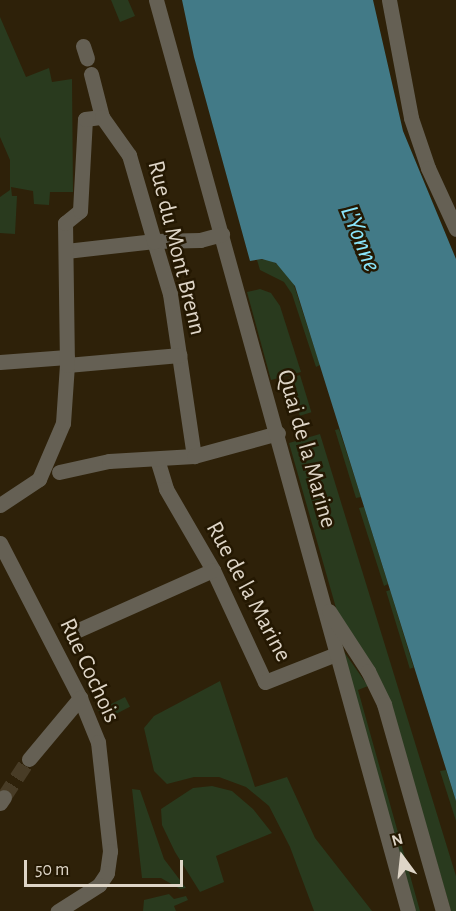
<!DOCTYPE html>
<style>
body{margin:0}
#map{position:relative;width:456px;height:911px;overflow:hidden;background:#2e2109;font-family:"Alegreya Sans",sans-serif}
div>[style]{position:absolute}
.green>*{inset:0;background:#293a1e;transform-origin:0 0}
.water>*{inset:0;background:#427a87}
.minor-tunnel>*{height:15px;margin-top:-7.5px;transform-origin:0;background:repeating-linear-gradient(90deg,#483c26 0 15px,transparent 0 23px)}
.pedestrian>*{height:15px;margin:-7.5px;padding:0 7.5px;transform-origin:7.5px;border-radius:7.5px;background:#656054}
.minor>*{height:15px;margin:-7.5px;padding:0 7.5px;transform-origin:7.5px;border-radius:7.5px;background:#656054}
span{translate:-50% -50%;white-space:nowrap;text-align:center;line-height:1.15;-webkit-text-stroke:5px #241802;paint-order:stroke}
.street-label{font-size:24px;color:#ded5c7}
.water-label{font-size:26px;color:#8ae5fb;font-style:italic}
.north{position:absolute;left:372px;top:827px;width:60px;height:60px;-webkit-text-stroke:4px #241802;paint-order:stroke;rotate:345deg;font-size:16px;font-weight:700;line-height:24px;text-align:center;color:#ded5c7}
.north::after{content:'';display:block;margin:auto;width:21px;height:27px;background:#ded5c7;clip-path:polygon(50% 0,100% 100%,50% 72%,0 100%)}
.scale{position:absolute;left:24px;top:860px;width:159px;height:27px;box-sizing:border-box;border:3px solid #ded5c7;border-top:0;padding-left:8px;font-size:18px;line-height:21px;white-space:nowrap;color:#ded5c7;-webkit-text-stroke:4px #241802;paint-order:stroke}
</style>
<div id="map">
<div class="green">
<i style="clip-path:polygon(111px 0,128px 0,135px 16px,120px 22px)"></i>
<i style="clip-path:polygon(0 17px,26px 77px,49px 68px,52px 82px,72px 79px,73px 192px,50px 192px,49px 205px,34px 204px,33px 191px,11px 187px,12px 196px,17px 196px,15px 234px,0 233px,0 197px,10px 190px,10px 160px,0 137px)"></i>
<i style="clip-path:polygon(267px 259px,281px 266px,292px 279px,320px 365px,316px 367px,292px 294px,284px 282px,260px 270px,257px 260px)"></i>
<i style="clip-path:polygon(260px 289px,271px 293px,280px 306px,301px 372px,271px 380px,247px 292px)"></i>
<i style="left:300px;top:375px;width:39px;height:12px;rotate:73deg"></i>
<i style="clip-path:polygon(339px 429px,361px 497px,356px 498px,335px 430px)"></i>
<i style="clip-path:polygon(320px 434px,456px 876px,456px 911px,451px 911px,390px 703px,338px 615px,289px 443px)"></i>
<i style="clip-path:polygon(364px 507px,388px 584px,384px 586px,359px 508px)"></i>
<i style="left:390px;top:590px;width:81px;height:4px;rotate:73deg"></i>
<i style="clip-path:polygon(342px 649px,368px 686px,358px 690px,420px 911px,414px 911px)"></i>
<i style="clip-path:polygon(220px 681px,255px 787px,287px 777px,315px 838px,372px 911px,314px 911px,290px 847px,269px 806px,246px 787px,219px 777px,194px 777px,167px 784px,154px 771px,144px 728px,154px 716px)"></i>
<i style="left:125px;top:697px;width:11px;height:30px;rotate:63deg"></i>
<i style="clip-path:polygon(446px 770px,456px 801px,456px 821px,440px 771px)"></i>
<i style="clip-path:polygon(212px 786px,232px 791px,253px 809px,272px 833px,216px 856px,224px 882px,200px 892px,175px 852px,162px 825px,161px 809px,193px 788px)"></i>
<i style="clip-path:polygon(132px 789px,140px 790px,164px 859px,186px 888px,180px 889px,161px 878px,142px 878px)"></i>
<i style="clip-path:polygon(169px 894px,174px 899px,186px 896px,188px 900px,174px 906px,176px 911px,143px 911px,144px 900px)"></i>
</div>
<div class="water">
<i style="clip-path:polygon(182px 0,373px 0,403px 131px,456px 259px,456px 801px,295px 286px,276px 263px,262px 259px,250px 261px,194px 57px)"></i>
</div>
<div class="minor-tunnel">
<i style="left:4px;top:797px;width:45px;rotate:-56.7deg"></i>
</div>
<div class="pedestrian">
<i style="left:83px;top:46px;width:13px;rotate:72deg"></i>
<i style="left:91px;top:74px;width:44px;rotate:75.7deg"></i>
<i style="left:154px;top:241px;width:55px;rotate:73.2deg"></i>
<i style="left:170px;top:294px;width:164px;rotate:81.6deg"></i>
<i style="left:67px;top:365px;width:113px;rotate:-5.1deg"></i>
<i style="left:157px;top:459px;width:31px;rotate:73deg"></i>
<i style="left:166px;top:489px;width:94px;rotate:59.9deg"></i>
<i style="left:213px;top:570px;width:123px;rotate:65.1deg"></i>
<i style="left:265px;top:682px;width:76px;rotate:-21.5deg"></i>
<i style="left:59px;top:472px;width:51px;rotate:-12.4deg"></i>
<i style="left:109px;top:461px;width:85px;rotate:-3.4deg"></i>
<i style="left:194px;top:456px;width:87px;rotate:-15.3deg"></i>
<i style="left:76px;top:631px;width:150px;rotate:-24deg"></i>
</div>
<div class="minor">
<i style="left:156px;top:0;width:945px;rotate:74.54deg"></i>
<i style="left:389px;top:0;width:120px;rotate:79.4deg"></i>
<i style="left:411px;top:118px;width:53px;rotate:71.2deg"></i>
<i style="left:428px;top:168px;width:67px;rotate:65.3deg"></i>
<i style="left:66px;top:251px;width:89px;rotate:-6.5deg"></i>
<i style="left:154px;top:241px;width:46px;rotate:-1.2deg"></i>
<i style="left:200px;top:240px;width:23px;rotate:-15deg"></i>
<i style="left:0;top:362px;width:67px;rotate:-4.3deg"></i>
<i style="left:0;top:505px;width:47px;rotate:-33.7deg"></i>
<i style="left:39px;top:479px;width:61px;rotate:-66.8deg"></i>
<i style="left:63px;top:423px;width:58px;rotate:-86.1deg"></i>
<i style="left:67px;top:365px;width:142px;rotate:-90.8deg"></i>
<i style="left:65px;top:223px;width:19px;rotate:-39deg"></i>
<i style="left:80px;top:211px;width:92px;rotate:-86.9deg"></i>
<i style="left:85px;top:119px;width:17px;rotate:-7deg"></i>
<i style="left:102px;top:117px;width:47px;rotate:54.6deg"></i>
<i style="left:129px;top:155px;width:90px;rotate:73.8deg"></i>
<i style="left:0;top:543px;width:174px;rotate:62.7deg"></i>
<i style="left:80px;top:698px;width:48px;rotate:67.8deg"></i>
<i style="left:98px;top:742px;width:110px;rotate:83.7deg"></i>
<i style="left:110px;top:851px;width:22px;rotate:98deg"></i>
<i style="left:107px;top:873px;width:14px;rotate:124deg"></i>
<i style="left:99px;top:885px;width:49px;rotate:147.6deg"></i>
<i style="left:329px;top:611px;width:72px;rotate:57deg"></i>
<i style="left:368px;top:671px;width:37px;rotate:64deg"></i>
<i style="left:384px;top:704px;width:215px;rotate:74.1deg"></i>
<i style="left:29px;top:759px;width:80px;rotate:-50.1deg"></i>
<i style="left:0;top:803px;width:7px;rotate:-56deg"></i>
</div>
<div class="street-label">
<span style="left:176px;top:248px;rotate:76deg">Rue du Mont Brenn</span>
<span style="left:306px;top:449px;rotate:74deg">Quai de la Marine</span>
<span style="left:248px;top:592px;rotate:62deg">Rue de la Marine</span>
<span style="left:89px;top:671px;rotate:65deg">Rue Cochois</span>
</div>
<div class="water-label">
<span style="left:360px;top:239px;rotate:68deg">L'Yonne</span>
</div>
<div class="north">N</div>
<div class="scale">50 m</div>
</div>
